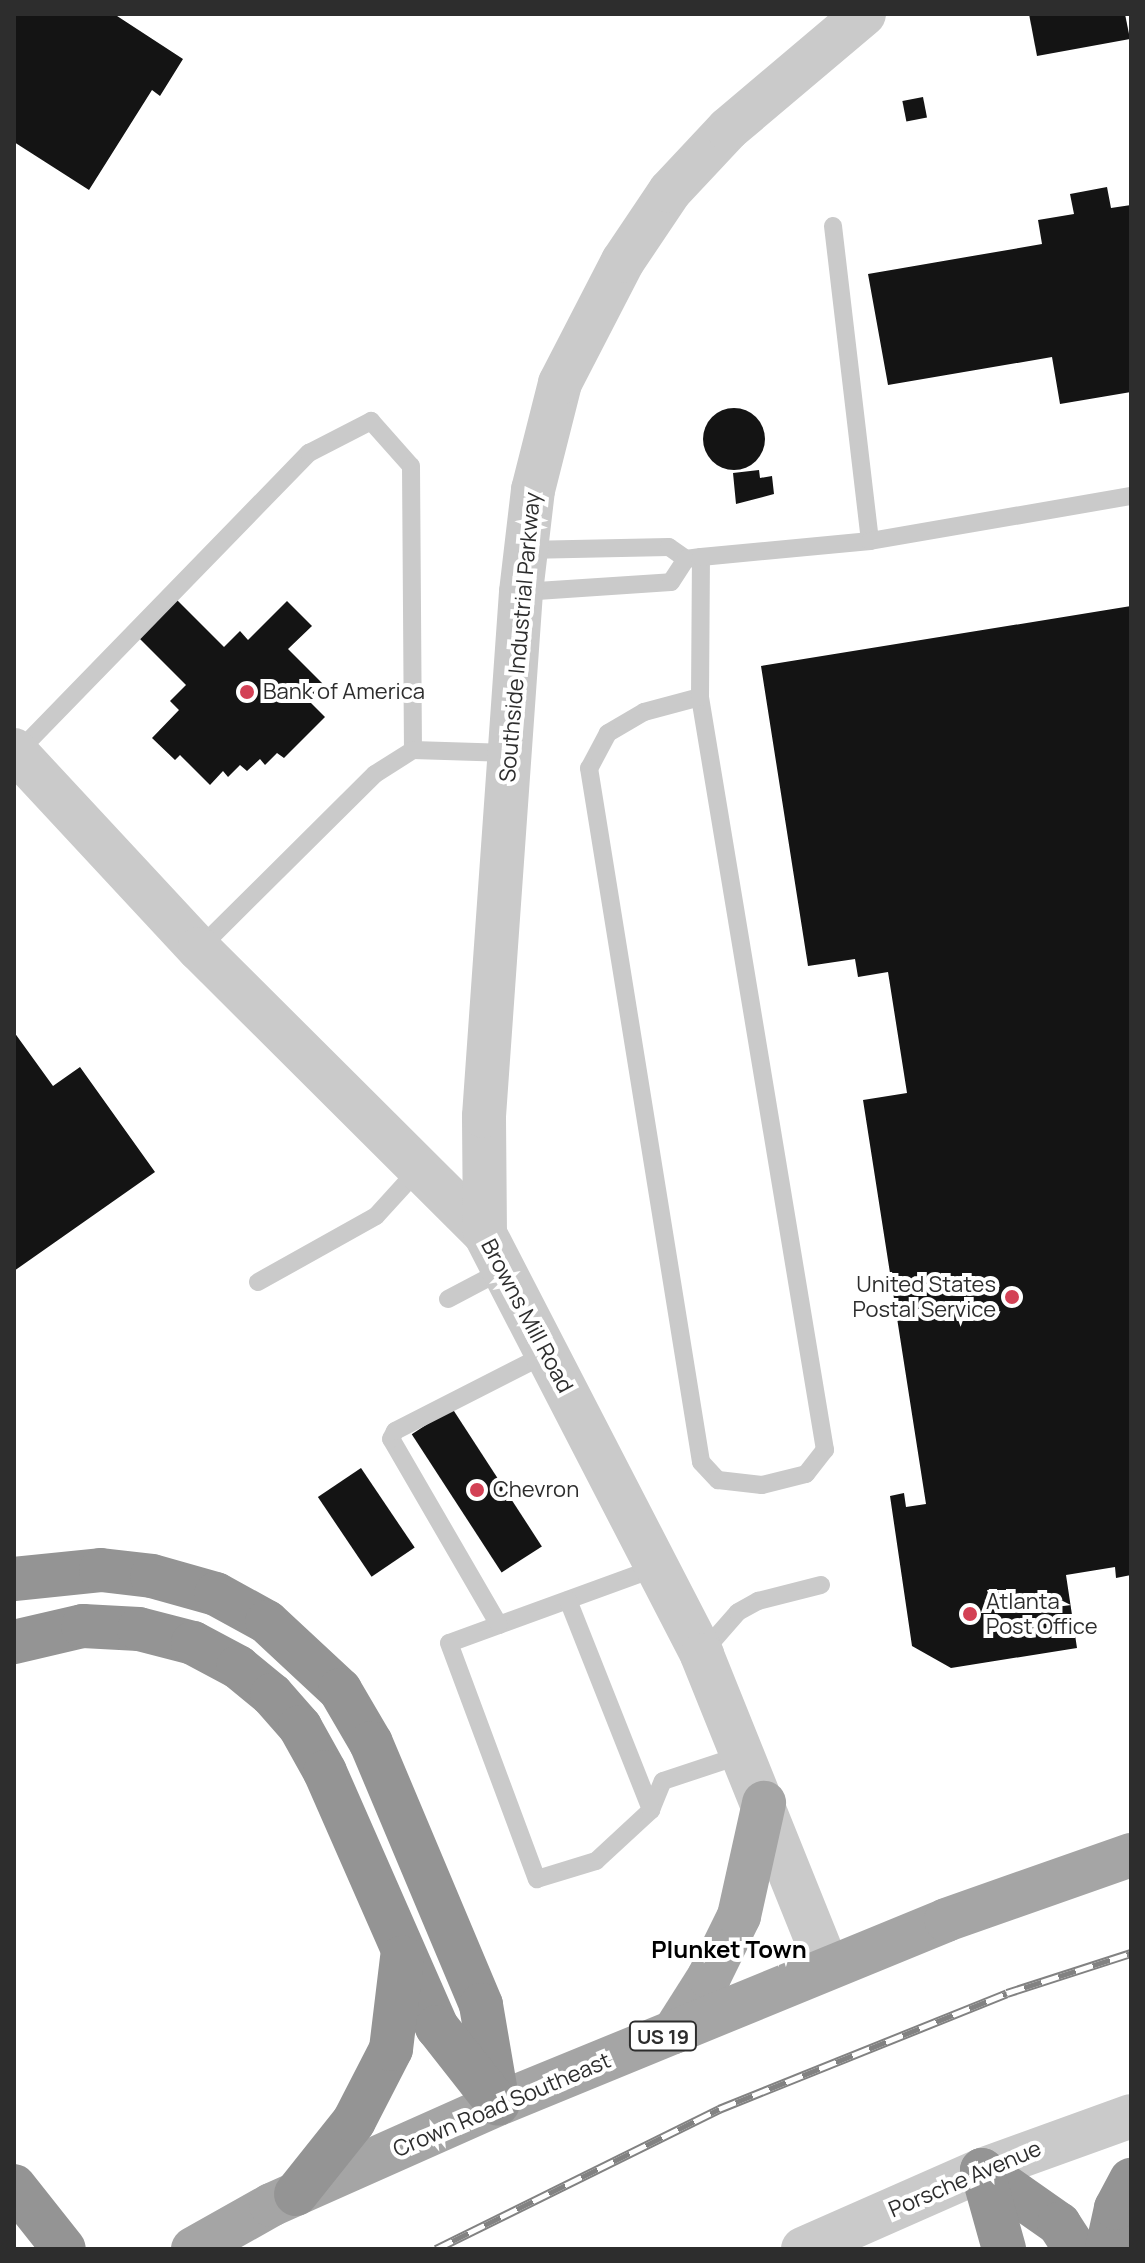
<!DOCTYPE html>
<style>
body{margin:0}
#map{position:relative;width:1145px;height:2263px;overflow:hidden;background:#fff;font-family:Manrope,sans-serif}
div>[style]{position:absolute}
.building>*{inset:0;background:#141414;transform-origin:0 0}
.round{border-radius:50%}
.service>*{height:18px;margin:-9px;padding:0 9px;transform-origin:9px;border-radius:9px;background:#cacaca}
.tertiary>*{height:44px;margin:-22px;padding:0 22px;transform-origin:22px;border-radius:22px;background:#cacaca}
.primary>*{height:44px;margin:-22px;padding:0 22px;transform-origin:22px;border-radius:22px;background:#a5a5a5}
.motorway>*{height:44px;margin:-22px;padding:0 22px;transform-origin:22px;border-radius:22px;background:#949494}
.rail>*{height:9px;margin-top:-4.5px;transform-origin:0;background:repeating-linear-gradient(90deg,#fff 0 18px,#828282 0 36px);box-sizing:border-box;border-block:2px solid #828282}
.dots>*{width:22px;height:22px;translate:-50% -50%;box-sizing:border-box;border:4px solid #fff;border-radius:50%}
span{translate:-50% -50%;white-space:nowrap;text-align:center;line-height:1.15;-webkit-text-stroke:8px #fff;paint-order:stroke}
.shield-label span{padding:2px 6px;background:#fff;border:2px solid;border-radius:6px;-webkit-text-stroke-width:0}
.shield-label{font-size:20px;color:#2d2d2d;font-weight:700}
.street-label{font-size:22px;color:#2d2d2d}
.poi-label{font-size:22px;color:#2d2d2d}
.left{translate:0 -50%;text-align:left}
.right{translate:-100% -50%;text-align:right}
.neighbourhood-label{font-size:24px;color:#000;font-weight:700}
.frame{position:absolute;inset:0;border:16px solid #2d2d2d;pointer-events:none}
</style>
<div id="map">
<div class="building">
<i style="clip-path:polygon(14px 14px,114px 14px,183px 59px,160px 96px,152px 90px,89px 190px,14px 142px)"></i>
<i style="clip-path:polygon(1029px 14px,1125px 14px,1130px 39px,1037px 56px)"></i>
<i style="left:923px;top:97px;width:21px;height:21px;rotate:79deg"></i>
<i style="clip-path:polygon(1107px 187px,1111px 208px,1131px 205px,1131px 392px,1060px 404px,1052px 357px,888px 385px,868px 274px,1042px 244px,1038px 220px,1074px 214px,1070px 194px)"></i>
<i class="round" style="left:703px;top:408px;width:62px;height:62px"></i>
<i style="clip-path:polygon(759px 470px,760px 478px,772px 476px,774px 494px,736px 504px,733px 473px)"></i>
<i style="clip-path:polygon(176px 599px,224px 647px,240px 631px,248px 640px,287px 601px,312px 626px,288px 649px,323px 684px,308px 700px,325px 717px,284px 758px,277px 753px,265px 765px,260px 759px,247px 771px,240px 765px,228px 777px,223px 771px,210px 785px,180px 755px,175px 760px,152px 738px,179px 710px,170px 701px,186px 685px,138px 637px)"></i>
<i style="clip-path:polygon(1131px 606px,1131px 1575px,1116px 1578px,1115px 1567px,1066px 1575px,1077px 1648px,951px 1668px,912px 1646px,890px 1496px,904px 1493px,906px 1507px,926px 1504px,863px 1100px,907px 1093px,888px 972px,858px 977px,855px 959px,808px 966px,761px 666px)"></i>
<i style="clip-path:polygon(14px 1032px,53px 1086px,80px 1067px,155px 1172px,14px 1271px)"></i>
<i style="left:452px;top:1408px;width:165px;height:48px;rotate:57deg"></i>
<i style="left:361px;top:1468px;width:96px;height:52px;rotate:56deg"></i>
</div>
<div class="service">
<i style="left:833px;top:226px;width:317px;rotate:83.3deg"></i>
<i style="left:525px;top:550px;width:144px;rotate:-1.2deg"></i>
<i style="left:669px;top:547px;width:21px;rotate:35deg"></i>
<i style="left:686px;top:559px;width:15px;rotate:-8deg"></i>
<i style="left:522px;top:592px;width:149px;rotate:-3.8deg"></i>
<i style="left:671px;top:582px;width:27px;rotate:-57deg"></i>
<i style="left:700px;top:697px;width:58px;rotate:165deg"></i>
<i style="left:644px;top:712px;width:42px;rotate:149.7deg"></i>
<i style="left:608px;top:733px;width:40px;rotate:118deg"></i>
<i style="left:589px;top:768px;width:703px;rotate:80.83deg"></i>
<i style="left:701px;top:1462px;width:25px;rotate:47deg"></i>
<i style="left:718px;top:1480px;width:44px;rotate:6.5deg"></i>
<i style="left:762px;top:1485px;width:45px;rotate:-14deg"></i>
<i style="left:806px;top:1474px;width:31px;rotate:-52deg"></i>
<i style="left:825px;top:1450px;width:763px;rotate:-99.43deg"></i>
<i style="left:700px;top:697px;width:140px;rotate:-89.6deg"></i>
<i style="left:701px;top:557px;width:170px;rotate:-5.4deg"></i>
<i style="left:870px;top:541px;width:265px;rotate:-9.8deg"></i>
<i style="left:413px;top:750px;width:96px;rotate:1.8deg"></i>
<i style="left:17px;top:753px;width:419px;rotate:-45.8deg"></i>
<i style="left:309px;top:453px;width:70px;rotate:-27.3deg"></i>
<i style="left:371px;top:421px;width:60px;rotate:48.4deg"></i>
<i style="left:411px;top:466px;width:284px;rotate:89.6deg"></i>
<i style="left:413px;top:750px;width:45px;rotate:147.7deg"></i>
<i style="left:375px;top:774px;width:248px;rotate:135.2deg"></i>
<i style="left:258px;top:1282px;width:135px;rotate:-29.2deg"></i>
<i style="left:376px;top:1216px;width:61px;rotate:-47.7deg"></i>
<i style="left:448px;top:1299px;width:62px;rotate:-27.8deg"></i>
<i style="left:658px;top:1567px;width:222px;rotate:160deg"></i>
<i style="left:449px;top:1643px;width:252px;rotate:69.6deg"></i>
<i style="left:537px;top:1879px;width:62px;rotate:-17deg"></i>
<i style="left:596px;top:1861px;width:75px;rotate:-42.8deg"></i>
<i style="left:651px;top:1810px;width:31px;rotate:-68deg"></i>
<i style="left:663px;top:1781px;width:85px;rotate:-18.4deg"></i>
<i style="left:568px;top:1600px;width:226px;rotate:68.4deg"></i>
<i style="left:499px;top:1625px;width:215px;rotate:-120.1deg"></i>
<i style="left:391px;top:1439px;width:9px;rotate:-63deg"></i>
<i style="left:395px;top:1431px;width:172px;rotate:-27deg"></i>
<i style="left:703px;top:1652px;width:53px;rotate:-48.8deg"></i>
<i style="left:738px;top:1612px;width:23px;rotate:-29deg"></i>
<i style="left:758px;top:1601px;width:65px;rotate:-14.3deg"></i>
</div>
<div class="tertiary">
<i style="left:14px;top:750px;width:272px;rotate:47.1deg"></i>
<i style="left:199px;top:949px;width:404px;rotate:44.9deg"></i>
<i style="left:485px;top:1234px;width:474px;rotate:62.7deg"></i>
<i style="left:702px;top:1655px;width:337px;rotate:68.1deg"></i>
<i style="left:485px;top:1234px;width:118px;rotate:-90.5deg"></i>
<i style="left:484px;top:1116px;width:525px;rotate:-85.96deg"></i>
<i style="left:521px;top:592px;width:103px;rotate:-83.3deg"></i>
<i style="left:533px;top:490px;width:110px;rotate:-75.8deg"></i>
<i style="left:560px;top:383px;width:137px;rotate:-62.7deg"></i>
<i style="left:623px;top:261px;width:84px;rotate:-56.1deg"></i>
<i style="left:670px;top:191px;width:85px;rotate:-46.9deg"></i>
<i style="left:728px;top:129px;width:178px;rotate:-40.2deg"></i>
<i style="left:803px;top:2249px;width:196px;rotate:-23.8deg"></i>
<i style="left:982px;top:2170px;width:158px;rotate:-19.9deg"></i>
</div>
<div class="primary">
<i style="left:674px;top:2032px;width:65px;rotate:-57.5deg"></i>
<i style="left:709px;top:1977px;width:68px;rotate:-63.8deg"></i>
<i style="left:739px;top:1916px;width:116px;rotate:-77.5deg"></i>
<i style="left:193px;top:2249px;width:90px;rotate:-29.4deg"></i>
<i style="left:271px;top:2205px;width:248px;rotate:-24deg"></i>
<i style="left:498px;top:2104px;width:484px;rotate:-22.3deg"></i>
<i style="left:946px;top:1920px;width:196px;rotate:-19.4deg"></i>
</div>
<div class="motorway">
<i style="left:14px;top:1579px;width:87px;rotate:-5.9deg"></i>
<i style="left:101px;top:1570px;width:51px;rotate:6.7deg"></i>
<i style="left:152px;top:1576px;width:66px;rotate:15.7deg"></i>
<i style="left:216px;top:1594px;width:58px;rotate:28.8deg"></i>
<i style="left:267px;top:1622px;width:100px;rotate:43deg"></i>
<i style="left:340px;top:1690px;width:61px;rotate:59.7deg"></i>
<i style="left:371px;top:1743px;width:284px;rotate:67.2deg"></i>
<i style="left:481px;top:2005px;width:100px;rotate:80.3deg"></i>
<i style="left:14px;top:1642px;width:71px;rotate:-13.1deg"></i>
<i style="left:83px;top:1626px;width:56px;rotate:3.1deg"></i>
<i style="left:139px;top:1629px;width:56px;rotate:14.5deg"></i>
<i style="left:193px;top:1643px;width:51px;rotate:28.1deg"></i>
<i style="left:238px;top:1667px;width:44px;rotate:39.5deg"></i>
<i style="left:272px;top:1695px;width:43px;rotate:48.8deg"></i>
<i style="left:300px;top:1727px;width:51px;rotate:60.9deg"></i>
<i style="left:325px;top:1772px;width:279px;rotate:66.3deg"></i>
<i style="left:437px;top:2027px;width:95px;rotate:51.8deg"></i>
<i style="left:982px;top:2170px;width:94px;rotate:35deg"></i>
<i style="left:1059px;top:2224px;width:30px;rotate:57deg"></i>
<i style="left:982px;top:2170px;width:82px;rotate:74.4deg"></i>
<i style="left:14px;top:2186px;width:80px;rotate:51.6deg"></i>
<i style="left:296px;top:2194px;width:93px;rotate:-51.5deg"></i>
<i style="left:354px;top:2121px;width:81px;rotate:-62.8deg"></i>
<i style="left:391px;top:2049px;width:92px;rotate:-83.1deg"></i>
<i style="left:1107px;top:2249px;width:42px;rotate:-77.6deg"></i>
<i style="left:1116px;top:2208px;width:32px;rotate:-62deg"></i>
</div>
<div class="rail">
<i style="left:436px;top:2249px;width:316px;rotate:-26.3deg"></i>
<i style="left:719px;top:2109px;width:310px;rotate:-21.9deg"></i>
<i style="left:1007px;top:1993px;width:130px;rotate:-17.9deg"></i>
</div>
<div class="dots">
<i style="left:247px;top:692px;background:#d34155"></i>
<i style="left:1012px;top:1297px;background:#d34155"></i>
<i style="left:477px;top:1490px;background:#d34155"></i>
<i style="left:970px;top:1614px;background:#d34155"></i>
</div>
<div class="shield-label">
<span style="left:663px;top:2036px">US 19</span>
</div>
<div class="street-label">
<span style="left:520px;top:637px;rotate:-85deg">Southside Industrial Parkway</span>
<span style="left:527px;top:1316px;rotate:62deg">Browns Mill Road</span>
<span style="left:502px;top:2105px;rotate:-23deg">Crown Road Southeast</span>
<span style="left:965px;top:2179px;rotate:-23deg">Porsche Avenue</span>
</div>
<div class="poi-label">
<span class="left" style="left:263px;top:692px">Bank of America</span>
<span class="right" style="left:996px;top:1297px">United States<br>Postal Service</span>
<span class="left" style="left:493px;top:1490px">Chevron</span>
<span class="left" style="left:986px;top:1614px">Atlanta<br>Post Office</span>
</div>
<div class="neighbourhood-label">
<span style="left:729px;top:1949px">Plunket Town</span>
</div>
<div class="frame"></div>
</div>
